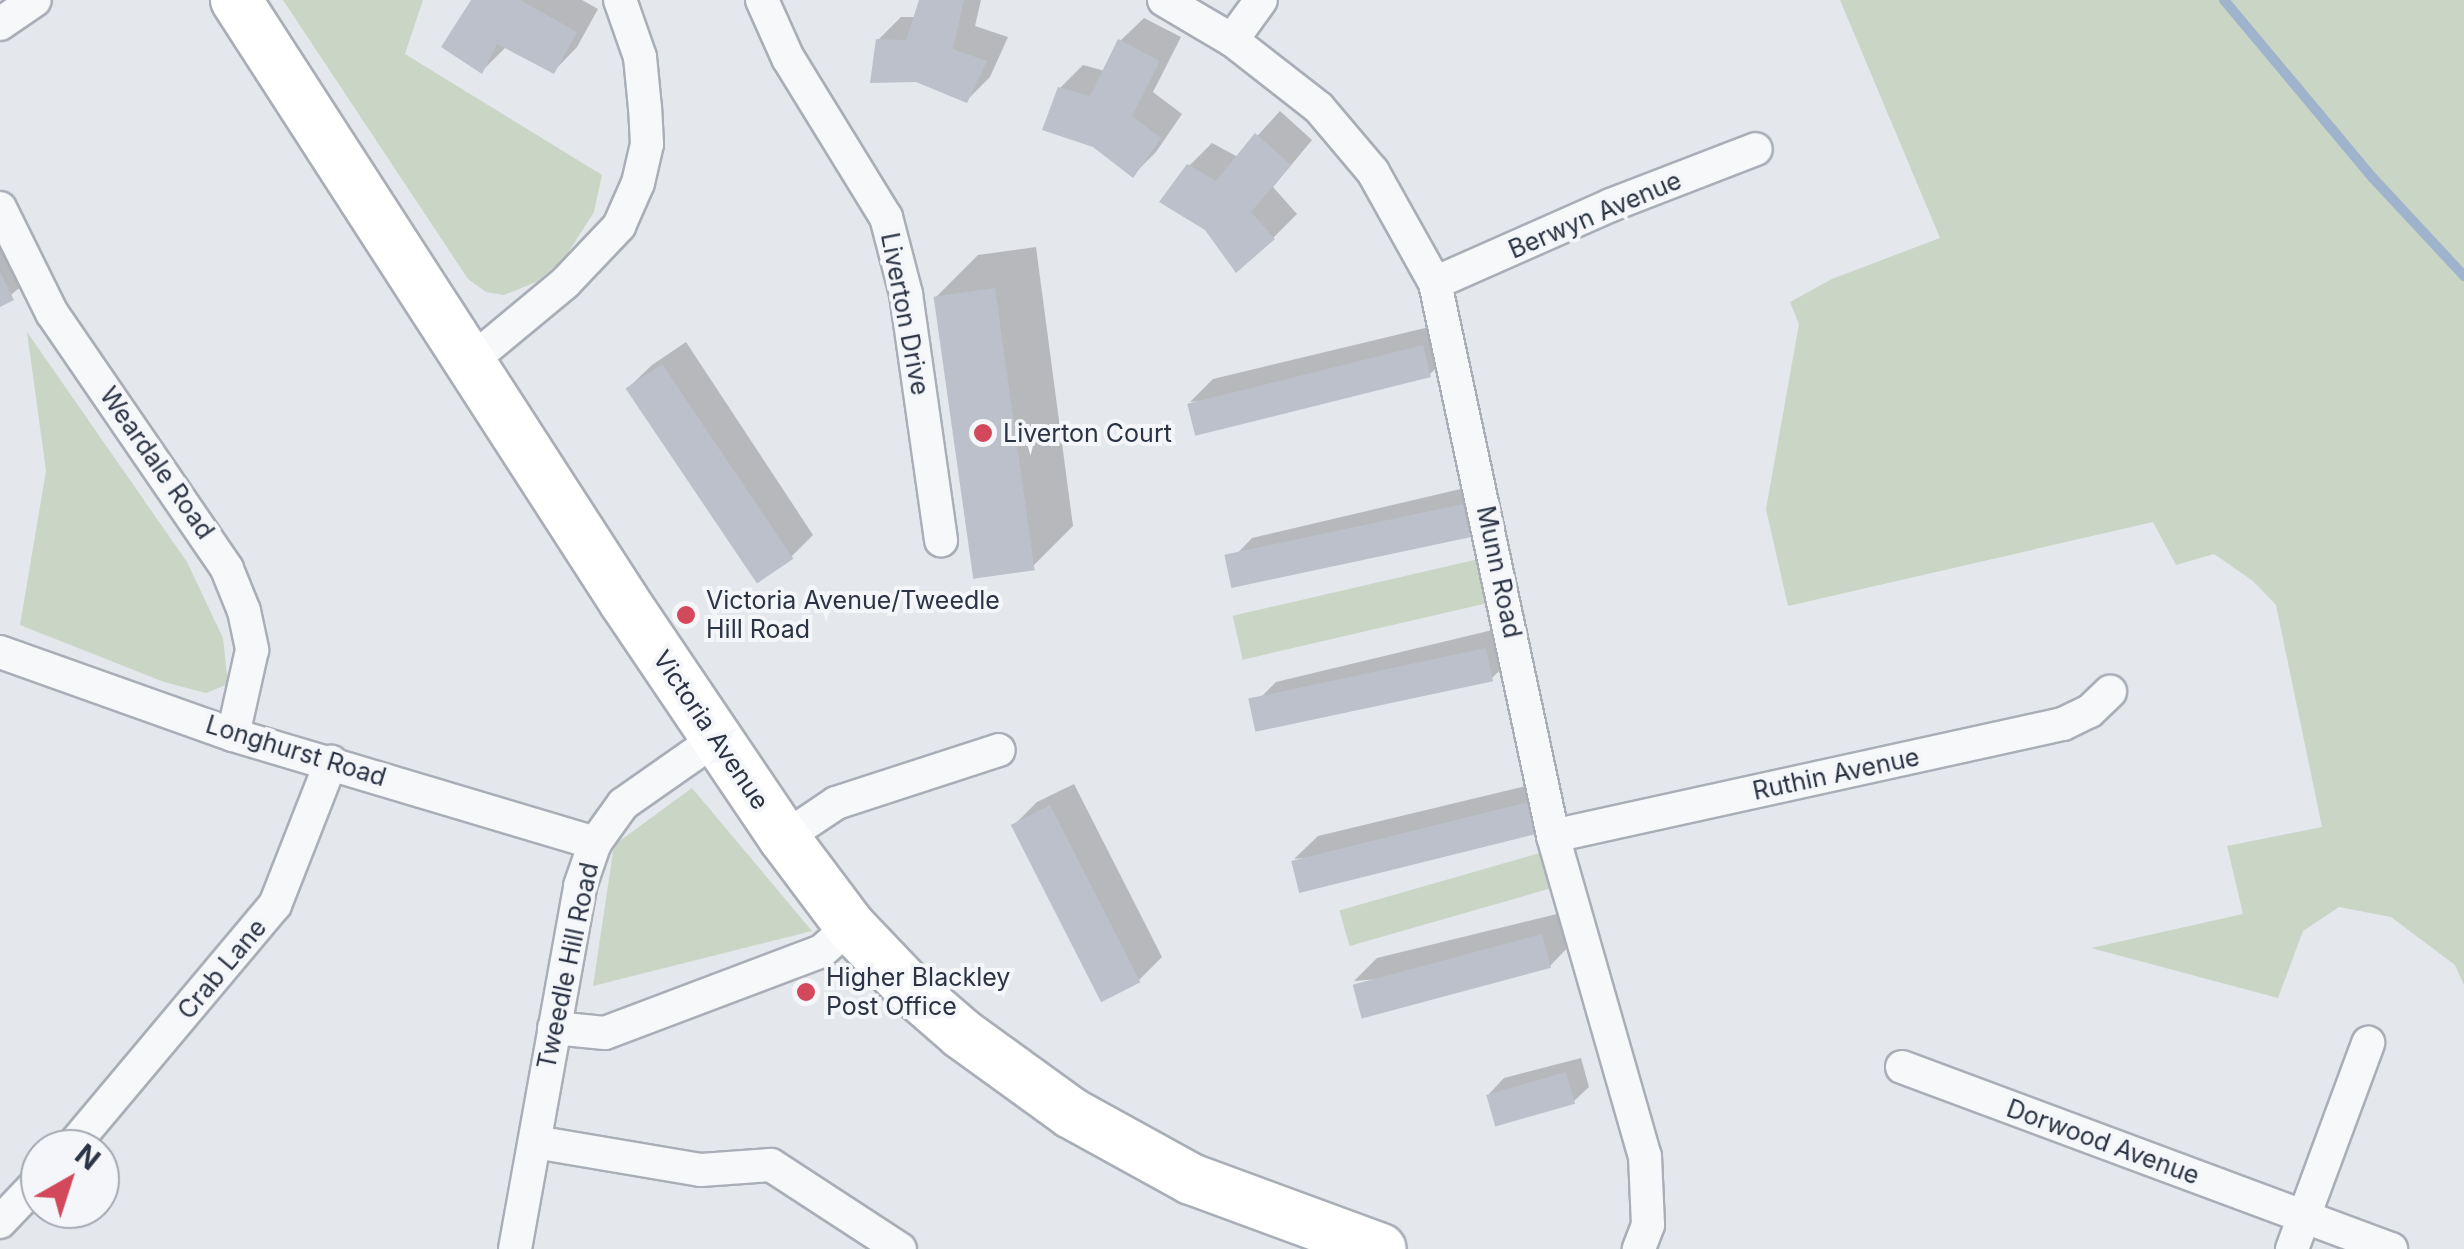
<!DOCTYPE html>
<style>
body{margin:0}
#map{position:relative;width:2464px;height:1249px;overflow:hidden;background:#e4e7ec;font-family:Inter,sans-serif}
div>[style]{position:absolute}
.green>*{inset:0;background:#c9d6c5;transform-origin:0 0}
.shadow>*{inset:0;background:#0003}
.stream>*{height:10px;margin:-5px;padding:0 5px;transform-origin:5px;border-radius:5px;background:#9fb4cc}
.building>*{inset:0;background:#bbc0ca;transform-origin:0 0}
.roads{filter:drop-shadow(2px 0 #a9aeb7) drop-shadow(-2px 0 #a9aeb7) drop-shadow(0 2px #a9aeb7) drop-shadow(0 -2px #a9aeb7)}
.minor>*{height:32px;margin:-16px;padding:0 16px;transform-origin:16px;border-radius:16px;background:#f7f8fa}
.primary>*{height:50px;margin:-25px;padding:0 25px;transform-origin:25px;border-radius:25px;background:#fff}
.dots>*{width:28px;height:28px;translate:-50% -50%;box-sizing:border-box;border:5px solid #f4f6f9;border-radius:50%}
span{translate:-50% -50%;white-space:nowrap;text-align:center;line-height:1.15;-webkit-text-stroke:8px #f4f6f9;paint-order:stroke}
.street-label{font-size:25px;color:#2b3445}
.poi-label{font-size:25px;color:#2b3445}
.left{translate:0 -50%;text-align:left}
.north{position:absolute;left:20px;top:1129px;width:100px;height:100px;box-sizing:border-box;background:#f4f6f9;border:2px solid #a4a8b1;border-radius:50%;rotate:39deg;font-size:28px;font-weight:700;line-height:40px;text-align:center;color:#2b3445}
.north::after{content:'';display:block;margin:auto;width:35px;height:45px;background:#d1495b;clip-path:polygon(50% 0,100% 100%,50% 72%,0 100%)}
</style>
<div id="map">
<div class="green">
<i style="clip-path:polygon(283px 0,423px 0,405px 54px,602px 175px,594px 212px,564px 259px,536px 282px,504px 295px,486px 292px,468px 279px)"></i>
<i style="clip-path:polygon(1840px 0,2464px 0,2464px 985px,2455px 965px,2391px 917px,2339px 907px,2303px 931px,2278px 998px,2091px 948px,2243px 914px,2227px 846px,2322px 827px,2276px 605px,2253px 581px,2214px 554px,2176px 565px,2153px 522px,1788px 606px,1766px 509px,1799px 324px,1790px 302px,1832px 279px,1940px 238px)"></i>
<i style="clip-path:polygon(27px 332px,187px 562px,223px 638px,228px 684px,206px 693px,164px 682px,20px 625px,46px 471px)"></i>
<i style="left:1483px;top:558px;width:45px;height:257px;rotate:77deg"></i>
<i style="clip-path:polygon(692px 788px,812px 931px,593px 986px,614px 845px)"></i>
<i style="left:1547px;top:851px;width:37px;height:216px;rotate:74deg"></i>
</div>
<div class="shadow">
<i style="clip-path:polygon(474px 0,582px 0,598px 9px,577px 47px,554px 71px,507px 46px,482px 71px)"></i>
<i style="clip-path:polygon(921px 0,981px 0,975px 26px,1008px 37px,990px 77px,967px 100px,878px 40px,901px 17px,916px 17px)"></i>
<i style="clip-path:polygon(1144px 18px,1181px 37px,1153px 92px,1182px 114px,1156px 152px,1133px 175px,1060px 88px,1083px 65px,1105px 71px,1120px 41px)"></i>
<i style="clip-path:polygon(1280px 111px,1312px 140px,1273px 187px,1297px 214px,1273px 238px,1189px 166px,1212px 143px,1238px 157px)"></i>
<i style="clip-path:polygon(0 204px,36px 274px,0 304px)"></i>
<i style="clip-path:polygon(1036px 247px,1073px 526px,1032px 567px,936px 297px,978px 255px)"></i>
<i style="clip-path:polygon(1446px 323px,1453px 352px,1429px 375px,1190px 402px,1213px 379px)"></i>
<i style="clip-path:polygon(686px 342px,813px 535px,790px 558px,628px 388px,652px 365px)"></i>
<i style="clip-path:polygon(1486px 483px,1492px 511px,1469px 534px,1229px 562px,1252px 538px)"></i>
<i style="clip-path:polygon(1509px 626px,1515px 655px,1492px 678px,1253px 705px,1276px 682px)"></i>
<i style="clip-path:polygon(1551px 780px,1558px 808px,1534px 832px,1294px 859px,1318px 836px)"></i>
<i style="clip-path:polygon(1074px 784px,1162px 957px,1139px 980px,1014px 825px,1037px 802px)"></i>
<i style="clip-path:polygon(1565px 912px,1573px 942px,1550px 966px,1354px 981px,1377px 958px)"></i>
<i style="clip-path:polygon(1581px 1058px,1589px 1087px,1573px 1102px,1489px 1094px,1504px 1078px)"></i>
</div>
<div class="stream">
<i style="left:2224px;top:0;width:232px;rotate:50.1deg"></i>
<i style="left:2373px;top:178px;width:134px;rotate:47.1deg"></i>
</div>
<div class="building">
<i style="clip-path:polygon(471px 0,520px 0,577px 32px,554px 74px,497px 44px,482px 74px,441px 47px)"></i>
<i style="clip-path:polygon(919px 0,964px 0,953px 49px,987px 61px,967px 103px,916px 82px,870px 83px,876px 39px,906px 40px)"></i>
<i style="clip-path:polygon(1118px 39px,1160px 61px,1132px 116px,1161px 138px,1133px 178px,1093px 147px,1042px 130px,1058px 87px,1090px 96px)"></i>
<i style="clip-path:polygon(1255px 133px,1291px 165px,1251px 212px,1275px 239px,1236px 273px,1205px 230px,1159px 202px,1187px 164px,1216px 181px)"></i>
<i style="clip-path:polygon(0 272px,14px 300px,0 307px)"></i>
<i style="left:995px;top:288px;width:285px;height:62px;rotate:82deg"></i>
<i style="left:1423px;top:345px;width:33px;height:243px;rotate:76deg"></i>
<i style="left:662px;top:364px;width:235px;height:44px;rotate:56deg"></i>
<i style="left:1463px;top:504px;width:34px;height:244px;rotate:78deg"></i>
<i style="left:1486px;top:648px;width:34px;height:243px;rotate:78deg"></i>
<i style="left:1528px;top:802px;width:33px;height:244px;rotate:76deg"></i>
<i style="left:1050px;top:805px;width:199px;height:44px;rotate:63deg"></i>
<i style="left:1542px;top:934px;width:35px;height:196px;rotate:75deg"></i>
<i style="left:1566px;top:1072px;width:33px;height:83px;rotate:74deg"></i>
</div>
<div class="roads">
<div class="minor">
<i style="left:762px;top:0;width:64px;rotate:65.9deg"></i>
<i style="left:788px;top:58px;width:187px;rotate:58.4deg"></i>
<i style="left:886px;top:217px;width:80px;rotate:75.4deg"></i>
<i style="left:906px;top:294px;width:249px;rotate:81.9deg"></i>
<i style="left:1164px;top:0;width:79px;rotate:30.5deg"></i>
<i style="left:1232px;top:40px;width:110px;rotate:38deg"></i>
<i style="left:1319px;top:108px;width:84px;rotate:49.8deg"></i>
<i style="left:1373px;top:172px;width:127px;rotate:60.8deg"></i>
<i style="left:1435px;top:283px;width:565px;rotate:77.95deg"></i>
<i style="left:1553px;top:836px;width:333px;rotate:74deg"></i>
<i style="left:1645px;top:1156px;width:69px;rotate:87.5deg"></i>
<i style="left:1648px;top:1225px;width:26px;rotate:111deg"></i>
<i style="left:0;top:24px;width:42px;rotate:-34.4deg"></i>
<i style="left:1232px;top:40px;width:49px;rotate:-54.1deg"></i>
<i style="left:0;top:208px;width:117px;rotate:63.7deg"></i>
<i style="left:52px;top:313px;width:310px;rotate:55.6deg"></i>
<i style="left:227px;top:569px;width:45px;rotate:68deg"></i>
<i style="left:244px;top:611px;width:40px;rotate:78deg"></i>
<i style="left:252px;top:650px;width:87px;rotate:102.6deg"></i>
<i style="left:1435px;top:283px;width:193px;rotate:-23.9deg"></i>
<i style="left:1611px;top:205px;width:155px;rotate:-21.1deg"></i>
<i style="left:471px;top:361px;width:122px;rotate:-39.7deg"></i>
<i style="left:565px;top:283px;width:79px;rotate:-46.5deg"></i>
<i style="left:619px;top:226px;width:47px;rotate:-66.2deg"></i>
<i style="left:638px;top:183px;width:40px;rotate:-77deg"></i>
<i style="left:647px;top:144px;width:36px;rotate:-93deg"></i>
<i style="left:645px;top:108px;width:51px;rotate:-95.6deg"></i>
<i style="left:640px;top:57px;width:60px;rotate:-109.3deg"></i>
<i style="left:0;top:652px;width:247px;rotate:19.6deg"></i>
<i style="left:233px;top:735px;width:378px;rotate:16.6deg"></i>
<i style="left:1553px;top:836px;width:522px;rotate:-12.39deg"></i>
<i style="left:2063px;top:724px;width:30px;rotate:-26deg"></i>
<i style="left:2090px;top:711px;width:28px;rotate:-44deg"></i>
<i style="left:784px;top:838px;width:63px;rotate:-33.9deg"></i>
<i style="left:836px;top:803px;width:171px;rotate:-18deg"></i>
<i style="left:554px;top:1028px;width:51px;rotate:5.6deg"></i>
<i style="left:605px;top:1033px;width:232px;rotate:-20.7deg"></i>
<i style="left:822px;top:951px;width:38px;rotate:-42deg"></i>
<i style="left:1902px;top:1067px;width:522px;rotate:20.41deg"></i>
<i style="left:535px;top:1142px;width:168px;rotate:9.6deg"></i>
<i style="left:701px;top:1170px;width:70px;rotate:-4.1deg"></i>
<i style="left:771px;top:1165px;width:154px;rotate:33.1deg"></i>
<i style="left:70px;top:1149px;width:319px;rotate:-50deg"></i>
<i style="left:275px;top:905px;width:154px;rotate:-68.6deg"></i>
<i style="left:0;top:1222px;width:58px;rotate:-46.4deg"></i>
<i style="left:515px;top:1249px;width:369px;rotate:-79.8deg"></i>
<i style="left:580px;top:886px;width:46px;rotate:-70.8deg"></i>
<i style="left:595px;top:843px;width:48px;rotate:-54.3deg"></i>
<i style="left:623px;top:804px;width:113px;rotate:-35deg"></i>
<i style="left:2292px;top:1249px;width:220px;rotate:-69.7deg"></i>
</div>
<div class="primary">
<i style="left:236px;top:0;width:715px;rotate:57.15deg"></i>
<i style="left:624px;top:601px;width:286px;rotate:56deg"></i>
<i style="left:784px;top:838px;width:110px;rotate:53.1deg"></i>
<i style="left:850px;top:926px;width:84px;rotate:46.4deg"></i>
<i style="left:908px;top:987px;width:72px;rotate:41deg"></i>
<i style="left:962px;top:1034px;width:135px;rotate:35.9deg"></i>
<i style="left:1071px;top:1113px;width:137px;rotate:28.8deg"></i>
<i style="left:1191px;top:1179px;width:202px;rotate:20.2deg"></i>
</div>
</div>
<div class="dots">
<i style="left:983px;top:433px;background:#d1495b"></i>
<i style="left:686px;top:615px;background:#d1495b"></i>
<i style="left:806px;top:992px;background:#d1495b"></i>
</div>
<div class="street-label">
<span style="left:1595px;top:215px;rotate:-23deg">Berwyn Avenue</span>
<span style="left:905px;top:314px;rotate:79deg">Liverton Drive</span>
<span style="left:157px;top:463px;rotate:55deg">Weardale Road</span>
<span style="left:1499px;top:572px;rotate:78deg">Munn Road</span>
<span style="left:711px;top:730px;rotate:56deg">Victoria Avenue</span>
<span style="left:296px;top:751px;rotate:17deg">Longhurst Road</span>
<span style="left:1836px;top:774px;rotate:-12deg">Ruthin Avenue</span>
<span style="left:568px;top:966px;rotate:-78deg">Tweedle Hill Road</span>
<span style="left:222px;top:969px;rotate:-50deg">Crab Lane</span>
<span style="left:2103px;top:1142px;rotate:20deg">Dorwood Avenue</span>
</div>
<div class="poi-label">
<span class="left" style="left:1003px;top:433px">Liverton Court</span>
<span class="left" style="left:706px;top:615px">Victoria Avenue/Tweedle<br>Hill Road</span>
<span class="left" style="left:826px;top:992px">Higher Blackley<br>Post Office</span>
</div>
<div class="north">N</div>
</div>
